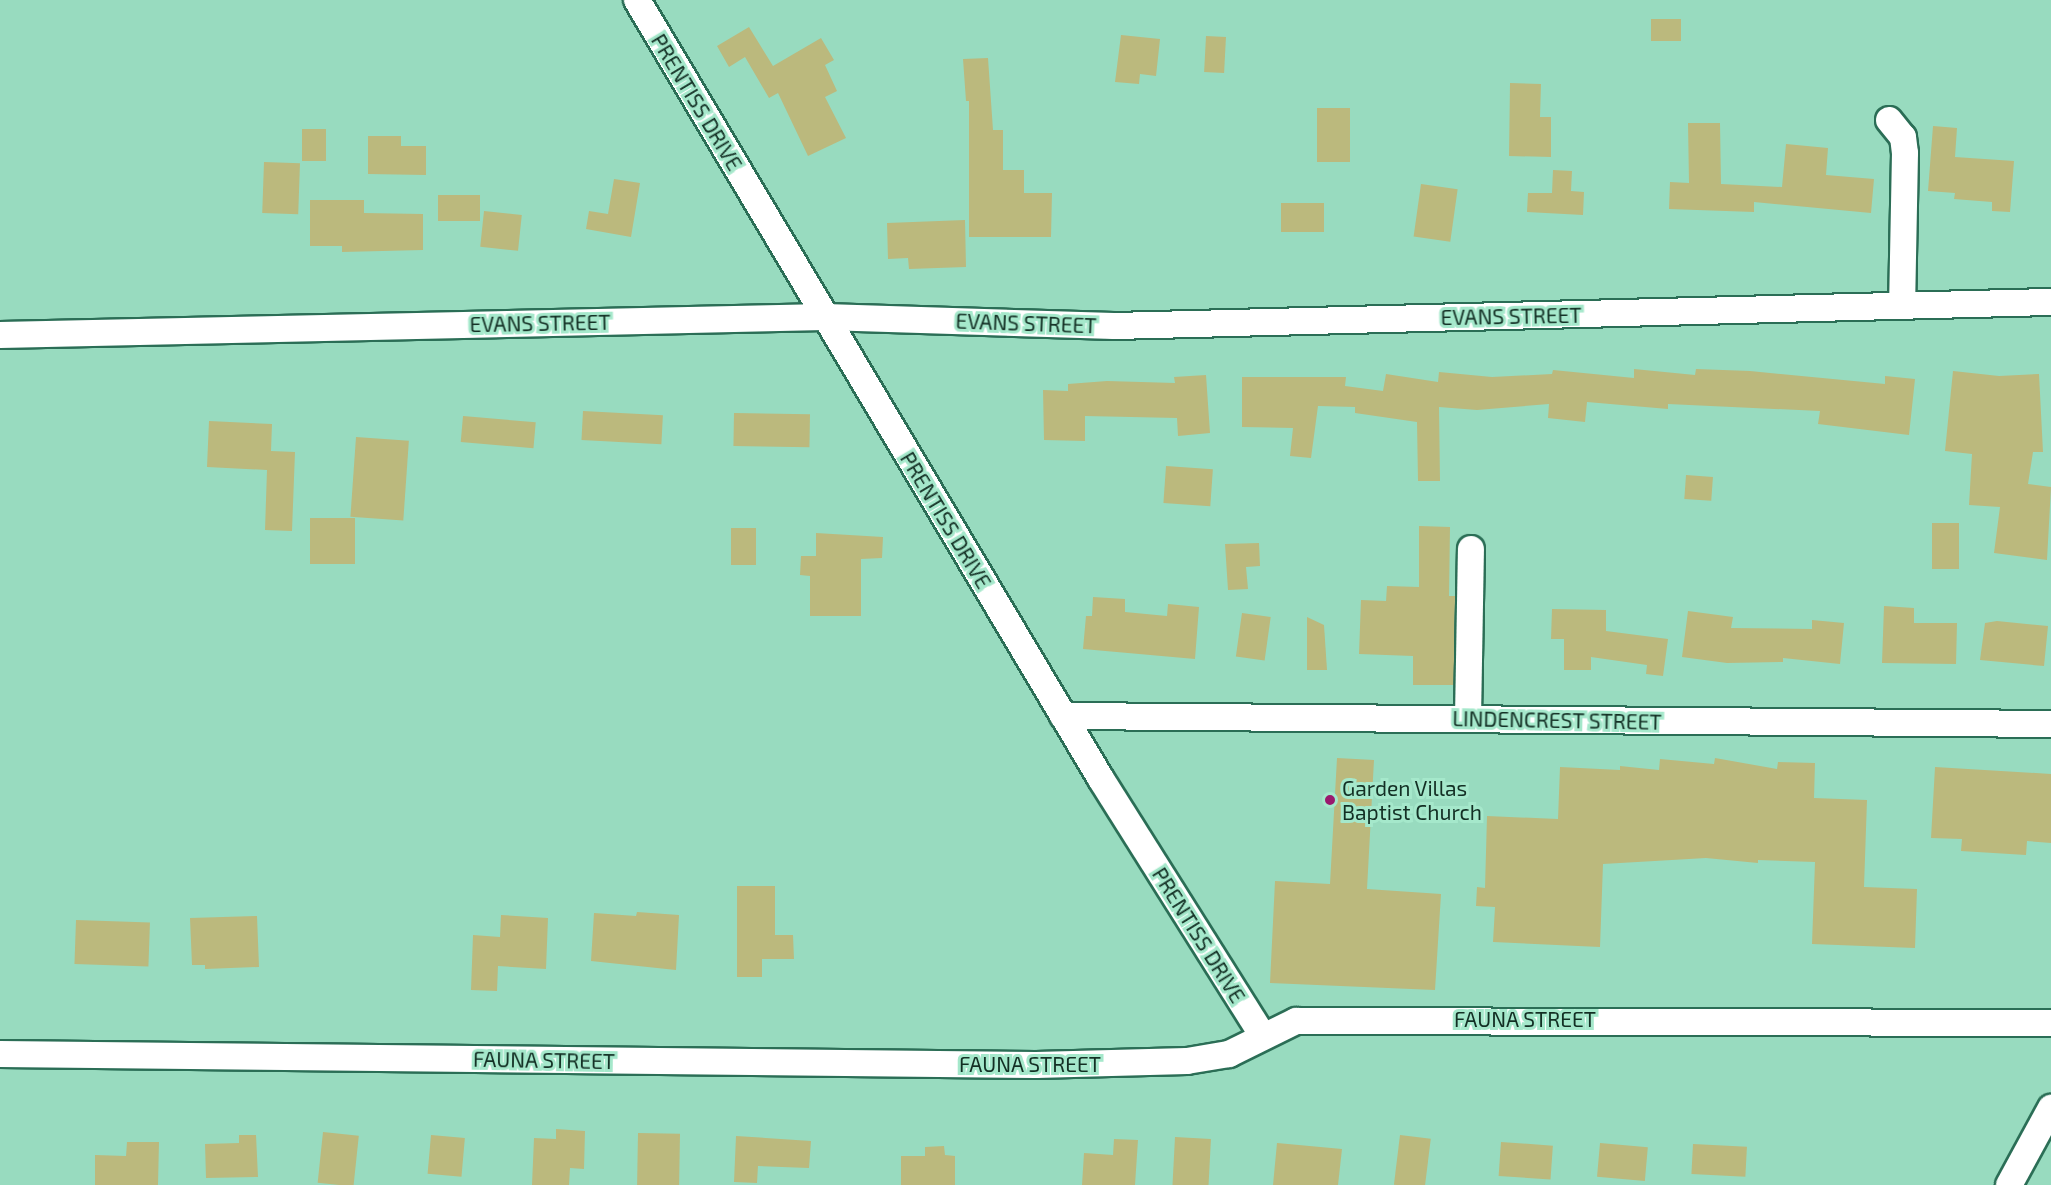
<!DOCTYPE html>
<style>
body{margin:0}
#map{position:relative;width:2051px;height:1185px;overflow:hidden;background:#98dbbf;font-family:"Exo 2",sans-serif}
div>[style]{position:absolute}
.building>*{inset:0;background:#bbb97d;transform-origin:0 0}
.roads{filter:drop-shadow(2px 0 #2b6e56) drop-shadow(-2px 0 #2b6e56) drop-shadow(0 2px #2b6e56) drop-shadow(0 -2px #2b6e56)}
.minor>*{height:26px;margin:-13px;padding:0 13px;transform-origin:13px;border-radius:13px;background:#fff}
.dots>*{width:16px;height:16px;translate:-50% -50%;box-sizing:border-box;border:3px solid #a5e8cb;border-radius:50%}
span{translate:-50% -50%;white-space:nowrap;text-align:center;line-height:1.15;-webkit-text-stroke:6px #a5e8cb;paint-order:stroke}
.street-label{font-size:21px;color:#132f24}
.poi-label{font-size:21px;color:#132f24}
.left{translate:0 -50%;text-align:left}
</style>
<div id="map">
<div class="building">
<i style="left:1681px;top:19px;width:22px;height:30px;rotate:90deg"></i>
<i style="clip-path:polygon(749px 27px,773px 66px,821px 38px,834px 60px,825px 65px,837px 91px,825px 97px,846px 138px,808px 156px,778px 93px,769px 98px,745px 57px,729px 67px,717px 46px)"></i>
<i style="clip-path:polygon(1121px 35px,1160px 39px,1156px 76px,1140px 74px,1139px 84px,1115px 82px)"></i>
<i style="left:1206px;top:36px;width:20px;height:36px;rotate:3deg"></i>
<i style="clip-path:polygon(988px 58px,993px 130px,1003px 130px,1003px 170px,1024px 170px,1024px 193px,1052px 193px,1051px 237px,969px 237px,969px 101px,966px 101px,963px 59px)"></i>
<i style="clip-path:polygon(1510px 83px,1541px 84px,1540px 117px,1551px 117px,1551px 157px,1509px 156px)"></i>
<i style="left:1317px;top:108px;width:33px;height:54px"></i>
<i style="clip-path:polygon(1688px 123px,1720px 123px,1721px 184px,1782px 187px,1786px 144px,1828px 148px,1826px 175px,1874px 179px,1871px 213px,1754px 202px,1754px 212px,1669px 209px,1670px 182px,1689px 183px)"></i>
<i style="clip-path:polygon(1933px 126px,1957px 128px,1955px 157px,2014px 161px,2010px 212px,1992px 211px,1992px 202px,1954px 199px,1955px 193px,1928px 191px)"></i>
<i style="left:302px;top:129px;width:24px;height:32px"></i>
<i style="clip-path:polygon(368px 136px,401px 136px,401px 146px,426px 146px,426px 175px,368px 174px)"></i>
<i style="left:264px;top:162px;width:36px;height:51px;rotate:2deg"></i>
<i style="clip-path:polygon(1553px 170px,1572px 171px,1571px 191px,1584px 192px,1583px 215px,1527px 212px,1528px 193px,1552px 193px)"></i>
<i style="clip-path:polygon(614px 179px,640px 183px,631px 237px,586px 229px,589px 211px,608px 214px)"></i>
<i style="left:1421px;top:184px;width:37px;height:53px;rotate:8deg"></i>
<i style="left:480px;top:195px;width:26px;height:42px;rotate:90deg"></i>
<i style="clip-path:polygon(310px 200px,364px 200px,364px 213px,423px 214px,423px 250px,342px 252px,342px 246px,310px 246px)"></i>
<i style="left:1281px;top:203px;width:43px;height:29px"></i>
<i style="left:484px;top:211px;width:38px;height:36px;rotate:6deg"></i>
<i style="clip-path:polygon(965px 220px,966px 267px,909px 269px,908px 258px,888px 259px,887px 223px)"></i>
<i style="clip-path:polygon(1634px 369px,1695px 375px,1696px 369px,1750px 371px,1885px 384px,1885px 376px,1915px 379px,1909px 435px,1818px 424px,1820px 411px,1668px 404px,1668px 409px,1587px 402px,1585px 422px,1548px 418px,1549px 404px,1477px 410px,1439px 407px,1440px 481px,1418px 481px,1417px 422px,1355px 413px,1355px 407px,1318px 406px,1311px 458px,1290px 456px,1293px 428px,1242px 427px,1242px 377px,1346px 377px,1345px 386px,1383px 391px,1386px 374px,1438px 382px,1439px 372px,1492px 377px,1552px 374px,1553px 370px,1634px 378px)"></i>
<i style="clip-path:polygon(1953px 371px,1999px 376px,2039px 374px,2043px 452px,2033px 452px,2028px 484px,2051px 487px,2047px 560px,1994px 553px,2000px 507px,1969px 505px,1972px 454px,1945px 451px)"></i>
<i style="clip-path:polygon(1206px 375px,1210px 433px,1178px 436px,1177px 418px,1085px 416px,1085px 441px,1044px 440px,1043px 390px,1068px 391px,1068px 384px,1107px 381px,1175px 383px,1174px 377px)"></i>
<i style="left:583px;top:411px;width:80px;height:29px;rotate:3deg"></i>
<i style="left:734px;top:413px;width:76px;height:33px;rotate:1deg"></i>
<i style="left:463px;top:416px;width:73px;height:26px;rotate:5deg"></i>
<i style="clip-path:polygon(209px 421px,272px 424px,271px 451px,295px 452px,292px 531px,265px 530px,267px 470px,207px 467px)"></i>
<i style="left:356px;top:437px;width:53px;height:80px;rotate:4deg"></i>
<i style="left:1166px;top:466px;width:47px;height:37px;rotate:4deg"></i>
<i style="left:1686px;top:475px;width:27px;height:24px;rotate:4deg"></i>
<i style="left:310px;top:518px;width:45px;height:46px"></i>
<i style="left:1932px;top:523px;width:27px;height:46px"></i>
<i style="clip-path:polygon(1419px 526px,1450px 527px,1449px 596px,1455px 596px,1454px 685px,1413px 685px,1413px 656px,1359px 654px,1361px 600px,1386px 601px,1387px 586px,1419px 587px)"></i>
<i style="left:731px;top:528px;width:25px;height:37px"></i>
<i style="clip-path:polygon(816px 533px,883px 537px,882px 558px,861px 559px,861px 616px,810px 616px,810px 576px,800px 575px,801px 556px,816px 556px)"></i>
<i style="clip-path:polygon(1259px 543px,1260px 566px,1246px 567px,1248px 589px,1228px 590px,1225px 544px)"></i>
<i style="clip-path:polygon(1093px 597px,1125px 599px,1125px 612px,1167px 616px,1168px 604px,1199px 607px,1195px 659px,1083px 649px,1086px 616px,1092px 616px)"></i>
<i style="clip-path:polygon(1884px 606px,1914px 608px,1914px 623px,1957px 623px,1956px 664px,1882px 663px)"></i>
<i style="clip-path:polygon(1552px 609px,1606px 610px,1606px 631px,1668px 639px,1663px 676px,1646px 674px,1647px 665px,1591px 657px,1591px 670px,1564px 670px,1564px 639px,1551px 639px)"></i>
<i style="clip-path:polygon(1688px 611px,1733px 617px,1731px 628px,1812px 629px,1812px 620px,1844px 623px,1840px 664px,1783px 658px,1783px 662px,1727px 663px,1682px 657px)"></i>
<i style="left:1242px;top:613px;width:29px;height:44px;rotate:8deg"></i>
<i style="clip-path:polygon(1307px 617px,1324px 625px,1327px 670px,1307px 670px)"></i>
<i style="clip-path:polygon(1997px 621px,2048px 626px,2044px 666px,1980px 660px,1985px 623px)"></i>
<i style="clip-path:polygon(1337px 758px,1374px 760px,1367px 889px,1441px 894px,1435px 990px,1270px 983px,1275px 881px,1330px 884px)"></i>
<i style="clip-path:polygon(1715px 758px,1777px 769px,1778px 762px,1815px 763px,1814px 798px,1867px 800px,1864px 887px,1917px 889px,1915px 948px,1812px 944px,1815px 862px,1758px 860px,1758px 863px,1706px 858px,1603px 864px,1600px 947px,1493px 942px,1495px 907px,1476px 906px,1477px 887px,1485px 888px,1487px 816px,1558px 819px,1560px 767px,1620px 770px,1620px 766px,1659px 770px,1660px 759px,1714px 764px)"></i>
<i style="clip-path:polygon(1935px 767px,2051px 774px,2051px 843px,2027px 841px,2026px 855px,1961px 851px,1962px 839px,1931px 838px)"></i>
<i style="clip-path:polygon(737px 886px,775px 886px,775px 935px,793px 935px,794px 959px,762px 959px,762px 977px,737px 977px)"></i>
<i style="clip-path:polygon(637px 912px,679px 915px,676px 970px,591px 961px,594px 913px,636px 916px)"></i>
<i style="clip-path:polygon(501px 915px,548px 918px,546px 969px,498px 966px,497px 991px,471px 990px,473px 935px,500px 937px)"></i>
<i style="clip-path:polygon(257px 916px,259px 967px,205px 969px,205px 965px,192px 965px,190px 918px)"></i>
<i style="left:76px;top:920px;width:74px;height:44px;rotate:2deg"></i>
<i style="clip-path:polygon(556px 1129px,585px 1131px,584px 1169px,570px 1168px,569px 1185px,532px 1185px,534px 1138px,556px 1139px)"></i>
<i style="left:323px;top:1132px;width:36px;height:51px;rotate:6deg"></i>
<i style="left:638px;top:1133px;width:42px;height:52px;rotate:1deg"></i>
<i style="clip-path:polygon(239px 1135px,256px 1135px,258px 1177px,206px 1178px,205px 1144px,239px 1143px)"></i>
<i style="left:431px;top:1135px;width:34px;height:39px;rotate:5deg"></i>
<i style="left:1400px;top:1135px;width:31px;height:50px;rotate:7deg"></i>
<i style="clip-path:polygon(736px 1136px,811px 1141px,809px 1168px,758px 1166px,757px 1183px,734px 1182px)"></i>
<i style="left:1175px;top:1137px;width:36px;height:48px;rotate:3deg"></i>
<i style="clip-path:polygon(1114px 1139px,1138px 1140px,1135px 1185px,1082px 1185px,1084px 1153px,1113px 1155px)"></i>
<i style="clip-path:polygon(127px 1142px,159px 1142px,158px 1185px,95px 1185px,95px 1155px,126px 1156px)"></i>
<i style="left:1501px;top:1142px;width:52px;height:34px;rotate:4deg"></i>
<i style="clip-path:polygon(1277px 1143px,1342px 1149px,1338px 1185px,1273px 1185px)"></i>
<i style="left:1600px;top:1143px;width:48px;height:34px;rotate:5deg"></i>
<i style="left:1693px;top:1144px;width:54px;height:30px;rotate:3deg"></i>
<i style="clip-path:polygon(944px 1146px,945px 1155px,955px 1156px,955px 1185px,901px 1185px,901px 1156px,925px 1156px,925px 1147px)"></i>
</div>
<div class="roads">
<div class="minor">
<i style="left:637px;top:0;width:907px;rotate:59.22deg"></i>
<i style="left:1101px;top:779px;width:302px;rotate:57.8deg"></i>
<i style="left:1889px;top:120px;width:22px;rotate:51deg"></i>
<i style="left:1903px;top:137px;width:16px;rotate:83deg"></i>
<i style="left:1905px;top:153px;width:152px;rotate:91.1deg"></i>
<i style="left:0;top:335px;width:825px;rotate:-1.25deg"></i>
<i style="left:825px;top:317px;width:289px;rotate:1.8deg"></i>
<i style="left:1114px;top:326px;width:937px;rotate:-1.47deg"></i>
<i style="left:1063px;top:716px;width:988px;rotate:0.46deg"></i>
<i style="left:1468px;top:718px;width:169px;rotate:-89deg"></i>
<i style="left:0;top:1054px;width:1036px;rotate:0.61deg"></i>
<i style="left:1036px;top:1065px;width:151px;rotate:-1.5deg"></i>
<i style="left:1187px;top:1061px;width:43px;rotate:-9.5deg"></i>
<i style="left:1229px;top:1054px;width:75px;rotate:-26.2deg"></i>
<i style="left:1296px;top:1021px;width:755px;rotate:0.15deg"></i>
<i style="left:2009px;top:1185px;width:88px;rotate:-61.4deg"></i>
</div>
</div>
<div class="dots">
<i style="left:1330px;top:800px;background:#9a196e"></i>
</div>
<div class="street-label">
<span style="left:697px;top:102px;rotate:59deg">PRENTISS DRIVE</span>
<span style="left:1511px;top:316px;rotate:-1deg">EVANS STREET</span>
<span style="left:540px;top:323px;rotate:-1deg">EVANS STREET</span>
<span style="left:1026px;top:323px;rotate:2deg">EVANS STREET</span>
<span style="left:946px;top:520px;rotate:59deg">PRENTISS DRIVE</span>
<span style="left:1557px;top:720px;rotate:1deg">LINDENCREST STREET</span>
<span style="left:1199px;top:935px;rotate:58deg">PRENTISS DRIVE</span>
<span style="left:1525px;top:1019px">FAUNA STREET</span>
<span style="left:544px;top:1060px;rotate:1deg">FAUNA STREET</span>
<span style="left:1030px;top:1064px">FAUNA STREET</span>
</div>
<div class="poi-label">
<span class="left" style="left:1342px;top:800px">Garden Villas<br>Baptist Church</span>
</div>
</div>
